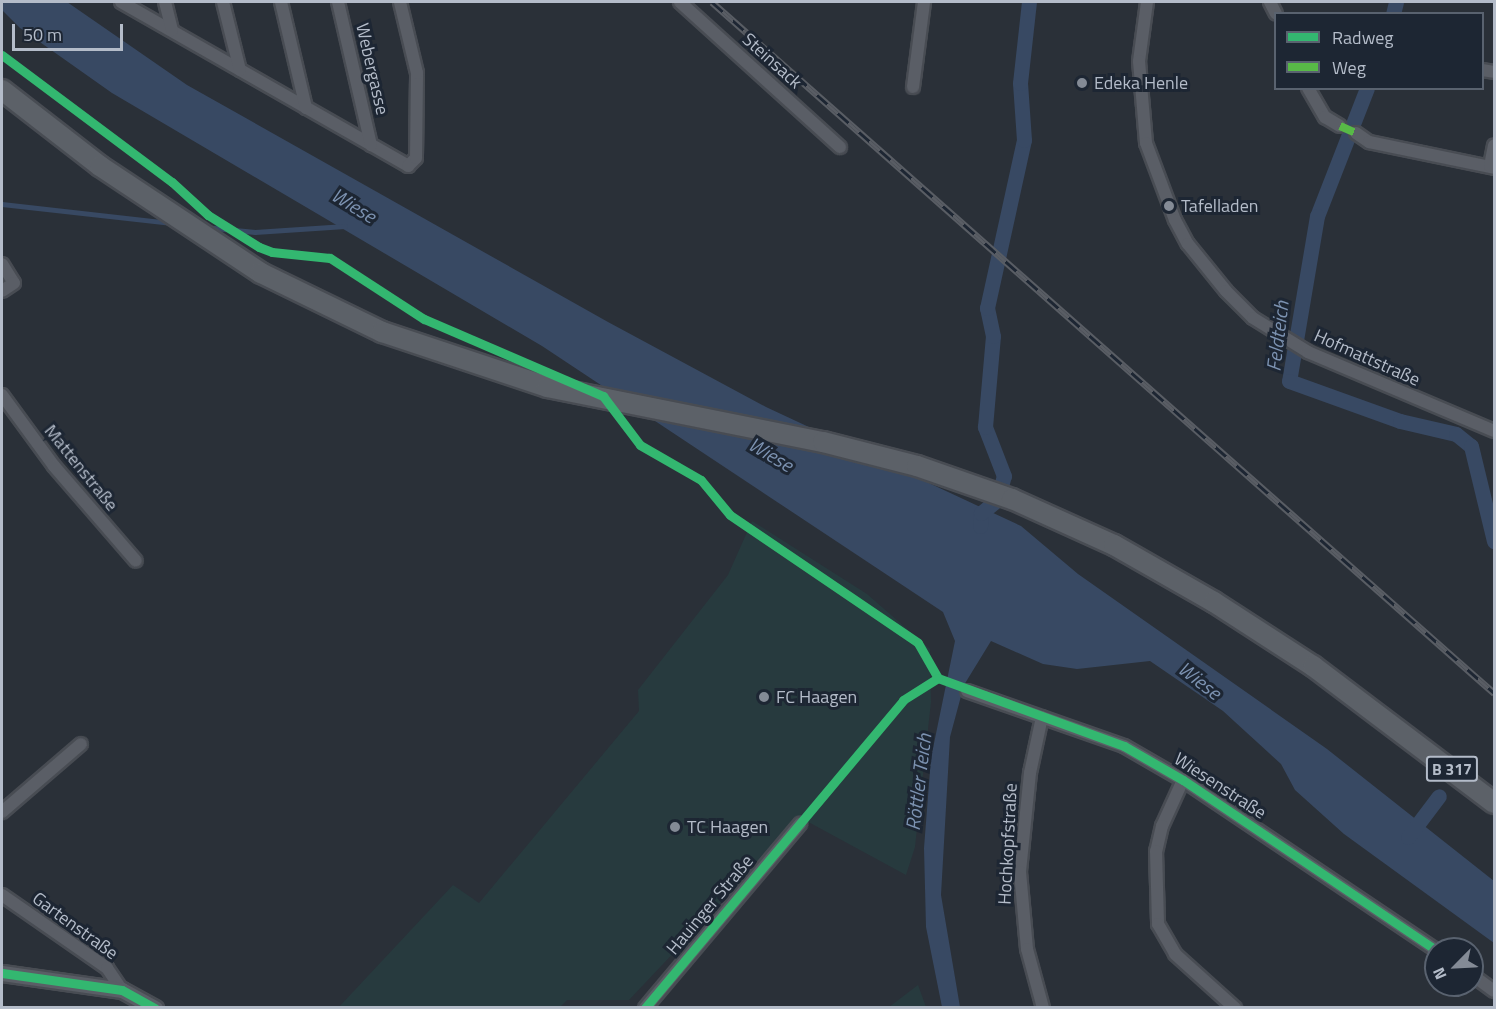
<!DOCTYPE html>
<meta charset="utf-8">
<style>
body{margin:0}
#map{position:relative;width:1496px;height:1009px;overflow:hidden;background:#2a3038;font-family:"Titillium Web",sans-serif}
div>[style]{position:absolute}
.green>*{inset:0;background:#273a3e}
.water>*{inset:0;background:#384963}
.stream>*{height:4.5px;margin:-2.25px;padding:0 2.25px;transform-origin:2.25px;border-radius:2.25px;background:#384963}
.canal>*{height:15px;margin:-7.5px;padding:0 7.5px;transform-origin:7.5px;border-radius:7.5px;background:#384963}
.roads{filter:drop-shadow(2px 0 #484c53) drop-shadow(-2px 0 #484c53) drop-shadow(0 2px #484c53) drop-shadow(0 -2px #484c53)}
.minor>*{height:12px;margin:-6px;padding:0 6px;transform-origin:6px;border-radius:6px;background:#5a5e66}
.tertiary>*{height:15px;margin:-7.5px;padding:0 7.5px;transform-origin:7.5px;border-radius:7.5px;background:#5a5e66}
.primary>*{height:20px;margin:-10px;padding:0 10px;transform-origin:10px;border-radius:10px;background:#5c6168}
.rail>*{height:7px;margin-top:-3.5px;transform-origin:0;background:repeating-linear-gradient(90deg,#1d2633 0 14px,#595d64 0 28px);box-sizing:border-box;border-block:2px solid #595d64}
.quiet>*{height:8px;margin-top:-4px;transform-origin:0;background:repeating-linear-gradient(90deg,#58b947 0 15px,transparent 0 23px)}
.cycleway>*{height:9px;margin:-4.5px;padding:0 4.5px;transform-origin:4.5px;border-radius:4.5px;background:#33b770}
.dots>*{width:16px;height:16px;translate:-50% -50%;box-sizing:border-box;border:3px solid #1d2633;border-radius:50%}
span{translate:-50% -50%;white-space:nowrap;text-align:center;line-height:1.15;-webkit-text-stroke:6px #1d2633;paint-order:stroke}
.shield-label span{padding:2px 4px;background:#1d2633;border:2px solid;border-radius:4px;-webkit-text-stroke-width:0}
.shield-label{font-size:16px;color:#b4bcc9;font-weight:700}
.street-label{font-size:18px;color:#b4bcc9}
.poi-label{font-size:18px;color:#b4bcc9}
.left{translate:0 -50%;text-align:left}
.water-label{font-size:20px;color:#7c92b1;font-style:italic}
.frame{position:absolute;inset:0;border:3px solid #b4bcc9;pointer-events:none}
.legend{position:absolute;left:1274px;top:12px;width:210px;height:78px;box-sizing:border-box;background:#1d2633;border:2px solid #59626f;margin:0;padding:8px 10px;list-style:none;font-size:18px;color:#b4bcc9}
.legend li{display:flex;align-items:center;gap:12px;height:30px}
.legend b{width:30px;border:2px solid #59626f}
.north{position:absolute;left:1424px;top:937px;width:60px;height:60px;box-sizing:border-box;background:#1d2633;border:2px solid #59626f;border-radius:50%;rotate:246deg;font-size:16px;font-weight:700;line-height:24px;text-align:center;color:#b4bcc9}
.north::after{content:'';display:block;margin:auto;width:21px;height:27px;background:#848b96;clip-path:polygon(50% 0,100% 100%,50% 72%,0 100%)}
.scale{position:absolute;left:12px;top:24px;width:111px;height:27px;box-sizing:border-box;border:3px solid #b4bcc9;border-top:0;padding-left:8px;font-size:18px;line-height:21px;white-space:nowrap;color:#b4bcc9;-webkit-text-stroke:4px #1d2633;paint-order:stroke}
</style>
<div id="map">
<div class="green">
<i style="clip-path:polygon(752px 521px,867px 594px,930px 649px,931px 702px,915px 847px,906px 875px,801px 818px,629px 1000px,567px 1000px,559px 1008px,338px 1008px,453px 885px,479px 903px,639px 711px,638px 690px,728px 575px)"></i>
<i style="clip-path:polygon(918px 985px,926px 1007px,889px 1007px)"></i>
</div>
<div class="water">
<i style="clip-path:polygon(2px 2px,67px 2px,187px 85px,608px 322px,766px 407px,1021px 526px,1078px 574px,1327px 749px,1494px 881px,1494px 943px,1344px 834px,1295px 790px,1281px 764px,1223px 711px,1150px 661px,1077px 669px,1043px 664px,991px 641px,964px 685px,950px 737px,941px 895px,960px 1007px,942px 1007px,926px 927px,924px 848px,931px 758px,955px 641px,943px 612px,542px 346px,112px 93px,20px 28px,2px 10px)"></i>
</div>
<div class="stream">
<i style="left:2px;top:204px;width:171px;rotate:6.4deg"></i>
<i style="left:204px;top:227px;width:51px;rotate:5.6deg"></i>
<i style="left:255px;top:232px;width:90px;rotate:-3.8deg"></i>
</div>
<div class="canal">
<i style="left:1393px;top:14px;width:12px;rotate:-76deg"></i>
<i style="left:1367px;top:88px;width:137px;rotate:111.3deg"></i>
<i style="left:1317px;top:216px;width:167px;rotate:99.6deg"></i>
<i style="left:1289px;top:381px;width:118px;rotate:19.8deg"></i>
<i style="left:1400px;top:421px;width:57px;rotate:13.1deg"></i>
<i style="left:1456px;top:434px;width:19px;rotate:39deg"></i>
<i style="left:1471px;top:446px;width:98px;rotate:76.4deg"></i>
<i style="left:980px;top:526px;width:13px;rotate:-86deg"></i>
<i style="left:981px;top:513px;width:21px;rotate:-39deg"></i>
<i style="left:997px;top:500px;width:25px;rotate:-74deg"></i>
<i style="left:1004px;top:476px;width:53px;rotate:-111.2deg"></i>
<i style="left:985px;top:427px;width:91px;rotate:-85deg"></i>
<i style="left:993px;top:336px;width:29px;rotate:-102deg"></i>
<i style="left:987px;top:308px;width:172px;rotate:-77.6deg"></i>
<i style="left:1024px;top:140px;width:57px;rotate:-94deg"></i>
<i style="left:1020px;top:83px;width:81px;rotate:-83.7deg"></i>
<i style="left:1408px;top:837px;width:51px;rotate:-52.9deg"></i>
</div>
<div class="roads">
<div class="minor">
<i style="left:121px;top:2px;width:331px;rotate:29.7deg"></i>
<i style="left:408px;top:166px;width:11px;rotate:-45deg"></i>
<i style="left:416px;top:158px;width:85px;rotate:-89.3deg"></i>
<i style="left:417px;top:73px;width:73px;rotate:-103.5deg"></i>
<i style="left:165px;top:2px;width:29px;rotate:76deg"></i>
<i style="left:223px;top:2px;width:70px;rotate:76deg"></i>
<i style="left:281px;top:2px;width:109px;rotate:76.7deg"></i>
<i style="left:338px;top:2px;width:147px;rotate:77deg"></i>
<i style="left:680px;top:2px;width:216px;rotate:42.2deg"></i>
<i style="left:1147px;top:2px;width:60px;rotate:97.7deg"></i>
<i style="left:1139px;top:61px;width:82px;rotate:85.1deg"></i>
<i style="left:1146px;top:143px;width:82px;rotate:69.4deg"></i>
<i style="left:1175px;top:220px;width:27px;rotate:62deg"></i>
<i style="left:1188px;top:244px;width:60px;rotate:51deg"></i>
<i style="left:1226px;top:291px;width:38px;rotate:45deg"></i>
<i style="left:1253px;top:318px;width:65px;rotate:31.7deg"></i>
<i style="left:1308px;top:352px;width:202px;rotate:23deg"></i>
<i style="left:1270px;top:2px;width:13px;rotate:63deg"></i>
<i style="left:1482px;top:70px;width:12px;rotate:9deg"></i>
<i style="left:913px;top:87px;width:86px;rotate:-82.6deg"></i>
<i style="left:1308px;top:88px;width:34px;rotate:60deg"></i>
<i style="left:1325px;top:117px;width:17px;rotate:31deg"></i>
<i style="left:1356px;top:133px;width:16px;rotate:35deg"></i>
<i style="left:1369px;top:142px;width:128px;rotate:11.7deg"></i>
<i style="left:1490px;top:166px;width:21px;rotate:-79deg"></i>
<i style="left:2px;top:264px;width:22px;rotate:58deg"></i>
<i style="left:14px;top:283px;width:14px;rotate:146deg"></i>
<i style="left:2px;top:395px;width:88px;rotate:53.8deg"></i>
<i style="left:54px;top:466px;width:125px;rotate:49.2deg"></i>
<i style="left:967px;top:691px;width:166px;rotate:19.3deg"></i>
<i style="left:1124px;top:746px;width:68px;rotate:30deg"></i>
<i style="left:1183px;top:780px;width:305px;rotate:33.9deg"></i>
<i style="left:1042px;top:717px;width:57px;rotate:102.1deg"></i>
<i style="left:1030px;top:773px;width:100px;rotate:95.8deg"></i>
<i style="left:1020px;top:872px;width:77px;rotate:84.8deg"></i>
<i style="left:1027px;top:949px;width:61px;rotate:74.8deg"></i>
<i style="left:1183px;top:780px;width:51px;rotate:114.5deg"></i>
<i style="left:1162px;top:826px;width:26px;rotate:103deg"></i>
<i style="left:1156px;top:851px;width:73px;rotate:88.4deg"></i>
<i style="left:1158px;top:924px;width:34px;rotate:60deg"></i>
<i style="left:1175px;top:954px;width:81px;rotate:42deg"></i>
<i style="left:2px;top:812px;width:104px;rotate:-40.7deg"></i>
<i style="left:2px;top:895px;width:128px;rotate:34.8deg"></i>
<i style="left:107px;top:968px;width:27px;rotate:56deg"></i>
<i style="left:1472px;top:975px;width:27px;rotate:36deg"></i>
<i style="left:645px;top:1008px;width:241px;rotate:-49.9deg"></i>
</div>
<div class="tertiary">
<i style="left:2px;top:973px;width:121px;rotate:8.1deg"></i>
<i style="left:122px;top:990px;width:38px;rotate:29deg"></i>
</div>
<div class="primary">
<i style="left:2px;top:90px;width:124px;rotate:37.8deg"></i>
<i style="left:100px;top:166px;width:193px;rotate:33.6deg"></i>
<i style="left:261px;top:273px;width:135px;rotate:26deg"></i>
<i style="left:382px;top:332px;width:174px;rotate:18.4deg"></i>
<i style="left:547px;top:387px;width:281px;rotate:11.3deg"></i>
<i style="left:823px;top:442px;width:97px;rotate:14.3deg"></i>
<i style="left:917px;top:466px;width:101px;rotate:19.2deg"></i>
<i style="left:1012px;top:499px;width:112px;rotate:24.3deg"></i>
<i style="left:1114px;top:545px;width:115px;rotate:29.7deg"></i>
<i style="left:1214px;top:602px;width:118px;rotate:32.9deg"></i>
<i style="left:1313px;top:666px;width:227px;rotate:37.1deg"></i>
</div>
</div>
<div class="rail">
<i style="left:712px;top:2px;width:1044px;rotate:41.46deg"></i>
</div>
<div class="quiet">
<i style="left:1340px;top:126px;width:17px;rotate:24deg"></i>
</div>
<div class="cycleway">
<i style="left:2px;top:55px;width:212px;rotate:36.8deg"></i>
<i style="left:172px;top:182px;width:49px;rotate:42.5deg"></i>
<i style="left:208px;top:215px;width:60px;rotate:32.1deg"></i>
<i style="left:259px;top:247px;width:14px;rotate:21deg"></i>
<i style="left:272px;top:252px;width:58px;rotate:5.9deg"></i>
<i style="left:330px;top:258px;width:112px;rotate:33deg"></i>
<i style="left:424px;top:319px;width:195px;rotate:23.3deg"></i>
<i style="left:603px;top:396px;width:61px;rotate:52.9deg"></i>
<i style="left:640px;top:445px;width:70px;rotate:29.8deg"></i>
<i style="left:701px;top:480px;width:45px;rotate:50.4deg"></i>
<i style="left:730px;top:515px;width:227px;rotate:34.2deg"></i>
<i style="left:918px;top:643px;width:40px;rotate:60.3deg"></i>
<i style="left:938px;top:678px;width:198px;rotate:20.1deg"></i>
<i style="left:1124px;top:746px;width:68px;rotate:30deg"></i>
<i style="left:1183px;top:780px;width:305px;rotate:33.9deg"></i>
<i style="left:2px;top:973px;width:121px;rotate:8.1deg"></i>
<i style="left:122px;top:990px;width:38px;rotate:29deg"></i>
<i style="left:645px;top:1008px;width:402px;rotate:-50deg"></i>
<i style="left:903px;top:700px;width:41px;rotate:-32.2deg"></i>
</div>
<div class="dots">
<i style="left:1082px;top:83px;background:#848b96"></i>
<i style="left:1169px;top:206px;background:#848b96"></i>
<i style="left:764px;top:697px;background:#848b96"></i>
<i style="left:675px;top:827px;background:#848b96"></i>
</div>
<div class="shield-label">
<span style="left:1452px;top:769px">B 317</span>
</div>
<div class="street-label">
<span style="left:772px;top:61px;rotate:42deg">Steinsack</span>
<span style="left:372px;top:69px;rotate:77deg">Webergasse</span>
<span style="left:1367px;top:358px;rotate:24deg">Hofmattstraße</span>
<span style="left:81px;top:468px;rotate:51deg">Mattenstraße</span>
<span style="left:1220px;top:786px;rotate:33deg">Wiesenstraße</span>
<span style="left:1008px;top:844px;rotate:-87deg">Hochkopfstraße</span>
<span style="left:710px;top:905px;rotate:-50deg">Hauinger Straße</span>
<span style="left:75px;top:926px;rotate:36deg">Gartenstraße</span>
</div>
<div class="poi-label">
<span class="left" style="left:1094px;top:83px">Edeka Henle</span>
<span class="left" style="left:1181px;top:206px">Tafelladen</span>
<span class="left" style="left:776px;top:697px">FC Haagen</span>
<span class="left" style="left:687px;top:827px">TC Haagen</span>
</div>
<div class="water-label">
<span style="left:354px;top:205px;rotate:32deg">Wiese</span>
<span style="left:1277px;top:336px;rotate:-83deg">Feldteich</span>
<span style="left:771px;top:454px;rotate:31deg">Wiese</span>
<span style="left:1200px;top:680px;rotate:38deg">Wiese</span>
<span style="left:918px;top:782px;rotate:-83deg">Röttler Teich</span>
</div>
<div class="frame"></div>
<ul class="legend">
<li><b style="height:8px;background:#33b770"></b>Radweg</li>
<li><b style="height:8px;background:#58b947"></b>Weg</li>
</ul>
<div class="north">N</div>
<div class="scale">50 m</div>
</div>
